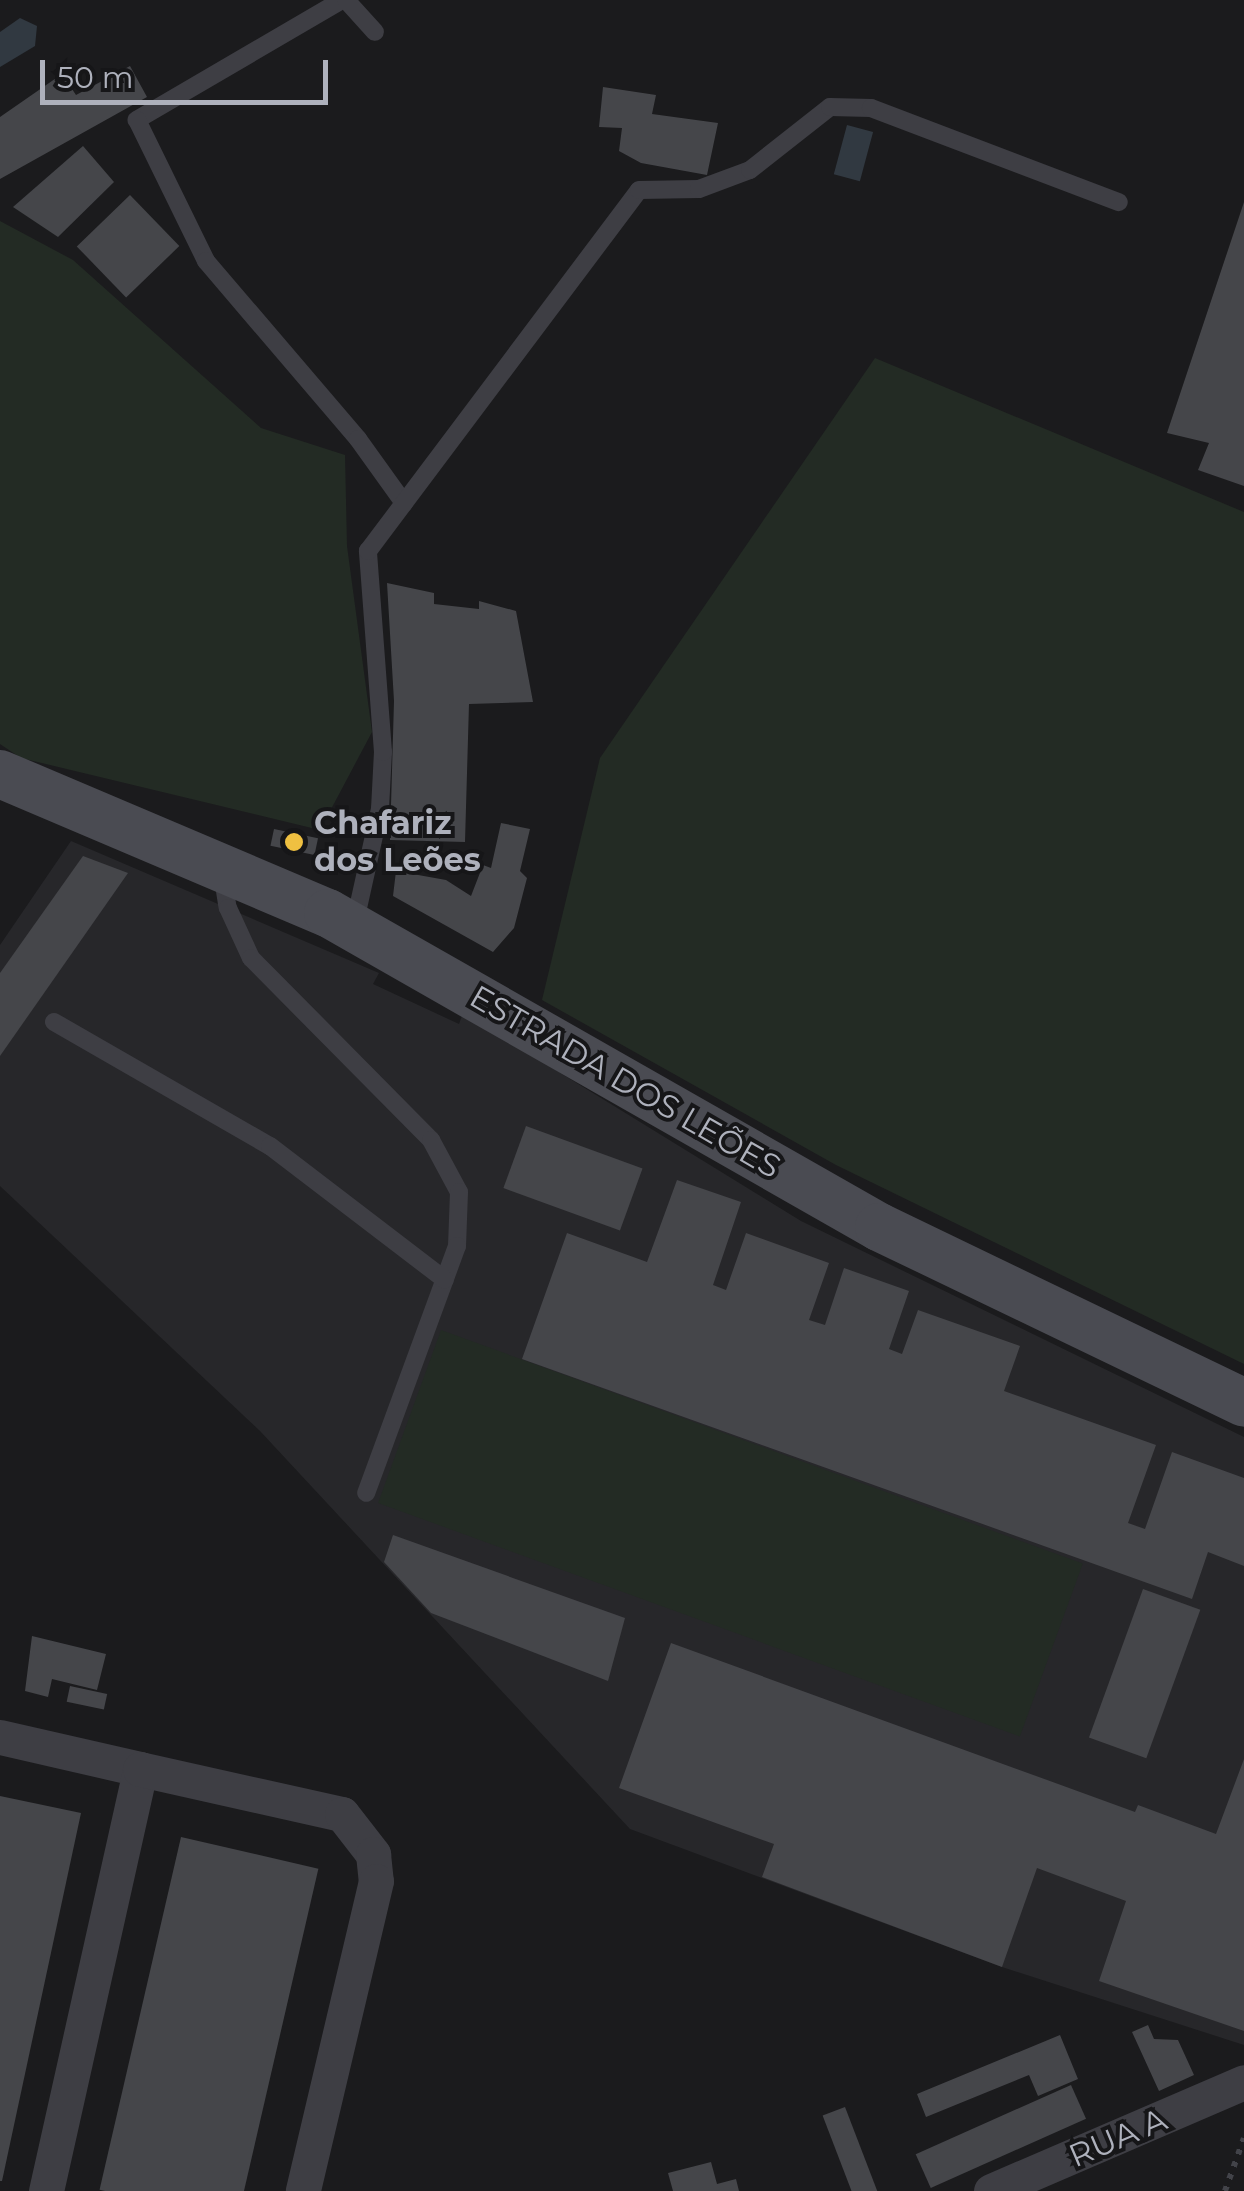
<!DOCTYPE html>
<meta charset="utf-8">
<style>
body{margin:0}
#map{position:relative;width:1244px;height:2191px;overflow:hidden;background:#1b1b1d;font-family:Montserrat,sans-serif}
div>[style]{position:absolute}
.built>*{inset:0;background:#27272a}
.green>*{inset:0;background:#232b24;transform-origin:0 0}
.water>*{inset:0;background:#313941;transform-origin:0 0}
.building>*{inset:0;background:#45464a;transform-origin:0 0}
.path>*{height:6px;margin-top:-3px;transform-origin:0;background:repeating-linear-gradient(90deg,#424349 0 5px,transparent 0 13px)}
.lane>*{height:18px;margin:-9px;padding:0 9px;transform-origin:9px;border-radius:9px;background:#3e3e44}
.street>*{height:35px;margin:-17.5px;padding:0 17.5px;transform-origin:17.5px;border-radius:17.5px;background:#3e3e44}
.secondary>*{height:48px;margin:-24px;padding:0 24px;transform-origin:24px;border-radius:24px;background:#4a4b52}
.dots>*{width:28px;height:28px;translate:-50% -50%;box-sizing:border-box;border:5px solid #161618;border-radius:50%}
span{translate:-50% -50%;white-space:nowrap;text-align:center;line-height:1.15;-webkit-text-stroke:8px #161618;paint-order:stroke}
.poi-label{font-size:32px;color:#aeb1bc;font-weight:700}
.left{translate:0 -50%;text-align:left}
.street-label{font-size:32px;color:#aeb1bc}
.scale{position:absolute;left:40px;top:60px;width:288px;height:45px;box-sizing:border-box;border:5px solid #aeb1bc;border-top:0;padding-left:12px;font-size:30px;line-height:35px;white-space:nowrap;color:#aeb1bc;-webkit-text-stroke:8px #161618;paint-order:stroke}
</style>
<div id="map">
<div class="built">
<i style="clip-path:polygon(71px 841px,379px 973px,373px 984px,459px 1024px,463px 1013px,801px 1221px,1244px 1437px,1244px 2045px,1002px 1967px,630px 1829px,260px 1431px,0 1186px,0 945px)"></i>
</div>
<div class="green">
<i style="clip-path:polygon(0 221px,73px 260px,261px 428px,345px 455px,347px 546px,372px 732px,320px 830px,21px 758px,0 744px)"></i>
<i style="clip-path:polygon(875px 358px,1244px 512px,1244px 1364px,836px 1165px,542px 1000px,600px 758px)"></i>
<i style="left:441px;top:1330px;width:683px;height:184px;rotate:20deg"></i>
</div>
<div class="water">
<i style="clip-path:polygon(20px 18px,37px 26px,35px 46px,0 67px,0 32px)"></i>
<i style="left:847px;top:125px;width:27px;height:51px;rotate:15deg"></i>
</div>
<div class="building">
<i style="clip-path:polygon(130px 66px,147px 97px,0 179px,0 117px,62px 74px,76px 95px)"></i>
<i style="clip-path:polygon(603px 87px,656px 95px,652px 114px,718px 123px,707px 175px,641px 163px,619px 151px,622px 128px,599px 127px)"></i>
<i style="clip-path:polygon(83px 146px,114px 182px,58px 237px,13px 207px)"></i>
<i style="left:130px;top:195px;width:71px;height:74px;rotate:46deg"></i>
<i style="clip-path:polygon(1244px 202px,1244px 486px,1198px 470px,1209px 443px,1167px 433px)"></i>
<i style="clip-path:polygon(387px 583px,434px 593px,434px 604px,479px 609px,479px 601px,516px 611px,533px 702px,469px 704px,465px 842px,390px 840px,394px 701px)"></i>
<i style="clip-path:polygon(501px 823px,530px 829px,520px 871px,527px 878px,514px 928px,493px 952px,393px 896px,396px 871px,446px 880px,471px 896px,483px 865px,491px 868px)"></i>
<i style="left:274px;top:829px;width:45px;height:17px;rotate:12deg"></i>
<i style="clip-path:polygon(83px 856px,128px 873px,0 1056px,0 973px)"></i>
<i style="left:526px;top:1126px;width:124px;height:66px;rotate:20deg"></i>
<i style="clip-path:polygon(677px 1180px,741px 1202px,713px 1285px,726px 1290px,746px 1233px,829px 1263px,809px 1320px,825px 1325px,844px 1268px,909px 1291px,889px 1349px,902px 1354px,918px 1310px,1020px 1346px,1004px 1391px,1156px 1445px,1128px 1523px,1145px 1529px,1172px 1452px,1244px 1478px,1244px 1566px,1208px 1552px,1192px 1599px,522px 1359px,567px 1233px,647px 1262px)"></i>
<i style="clip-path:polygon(393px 1535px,625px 1618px,608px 1681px,431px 1613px,384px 1562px)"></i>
<i style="left:1143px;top:1589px;width:61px;height:158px;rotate:20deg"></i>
<i style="clip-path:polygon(32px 1636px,106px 1654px,97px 1690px,52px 1679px,48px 1697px,25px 1691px)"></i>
<i style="clip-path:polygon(671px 1643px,1135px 1812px,1138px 1805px,1216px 1834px,1244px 1759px,1244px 2031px,1099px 1981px,1126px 1901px,1037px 1868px,1002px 1967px,762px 1877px,774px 1844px,619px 1788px)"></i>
<i style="left:70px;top:1686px;width:38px;height:16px;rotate:12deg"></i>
<i style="clip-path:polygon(0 1796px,81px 1813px,2px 2181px,0 2181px)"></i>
<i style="left:181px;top:1837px;width:141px;height:362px;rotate:13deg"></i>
<i style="clip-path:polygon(1148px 2025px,1154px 2039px,1178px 2040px,1194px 2075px,1159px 2091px,1132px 2032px)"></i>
<i style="clip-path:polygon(1060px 2035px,1078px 2079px,1038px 2096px,1029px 2075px,926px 2117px,917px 2094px)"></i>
<i style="left:1071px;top:2085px;width:37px;height:170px;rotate:66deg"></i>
<i style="left:845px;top:2107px;width:90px;height:24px;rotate:69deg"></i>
<i style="clip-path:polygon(711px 2162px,717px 2184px,736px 2179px,739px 2191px,673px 2191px,668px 2173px)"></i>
</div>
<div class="path">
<i style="left:1225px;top:2191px;width:56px;rotate:-70.3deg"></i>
</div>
<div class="lane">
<i style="left:342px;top:0;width:238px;rotate:149.7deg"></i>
<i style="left:137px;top:120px;width:157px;rotate:63.9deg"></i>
<i style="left:206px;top:261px;width:234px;rotate:49.5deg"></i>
<i style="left:358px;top:439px;width:79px;rotate:54.3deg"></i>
<i style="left:346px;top:0;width:43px;rotate:47.8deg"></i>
<i style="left:222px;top:872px;width:36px;rotate:81deg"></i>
<i style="left:228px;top:908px;width:55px;rotate:65.3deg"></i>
<i style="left:251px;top:958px;width:256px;rotate:45.3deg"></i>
<i style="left:431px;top:1140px;width:59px;rotate:61.7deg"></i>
<i style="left:459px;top:1192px;width:54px;rotate:92.1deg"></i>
<i style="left:457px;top:1246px;width:263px;rotate:110.2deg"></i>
<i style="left:354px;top:926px;width:120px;rotate:-77.5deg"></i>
<i style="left:380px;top:809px;width:57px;rotate:-87deg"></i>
<i style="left:383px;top:752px;width:202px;rotate:-94.3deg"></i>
<i style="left:368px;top:551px;width:451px;rotate:-53.1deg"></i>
<i style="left:639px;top:190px;width:60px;rotate:-1deg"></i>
<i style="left:699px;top:189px;width:54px;rotate:-20.4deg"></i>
<i style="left:750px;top:170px;width:102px;rotate:-38.2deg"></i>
<i style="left:830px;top:107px;width:41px;rotate:1.4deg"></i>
<i style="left:871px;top:108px;width:265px;rotate:20.8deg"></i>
<i style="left:54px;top:1022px;width:249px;rotate:29.9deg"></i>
<i style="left:270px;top:1146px;width:220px;rotate:37.4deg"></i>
</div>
<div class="street">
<i style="left:0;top:1737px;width:144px;rotate:12.9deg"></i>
<i style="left:46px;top:2191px;width:432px;rotate:-77.4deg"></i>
<i style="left:140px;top:1769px;width:207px;rotate:12.6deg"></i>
<i style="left:342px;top:1814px;width:51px;rotate:52.2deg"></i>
<i style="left:373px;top:1854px;width:27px;rotate:84deg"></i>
<i style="left:376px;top:1881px;width:318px;rotate:103.3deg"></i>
<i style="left:991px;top:2191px;width:275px;rotate:-23.3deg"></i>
</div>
<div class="secondary">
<i style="left:0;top:774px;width:356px;rotate:23deg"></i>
<i style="left:328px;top:913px;width:634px;rotate:29.68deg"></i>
<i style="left:879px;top:1227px;width:405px;rotate:25.7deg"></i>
</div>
<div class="dots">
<i style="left:294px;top:842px;background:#efc041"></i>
</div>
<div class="poi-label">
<span class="left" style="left:314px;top:842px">Chafariz<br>dos Leões</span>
</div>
<div class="street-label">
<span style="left:625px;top:1082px;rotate:30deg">ESTRADA DOS LEÕES</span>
<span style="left:1118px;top:2138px;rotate:-23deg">RUA A</span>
</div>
<div class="scale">50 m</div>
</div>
